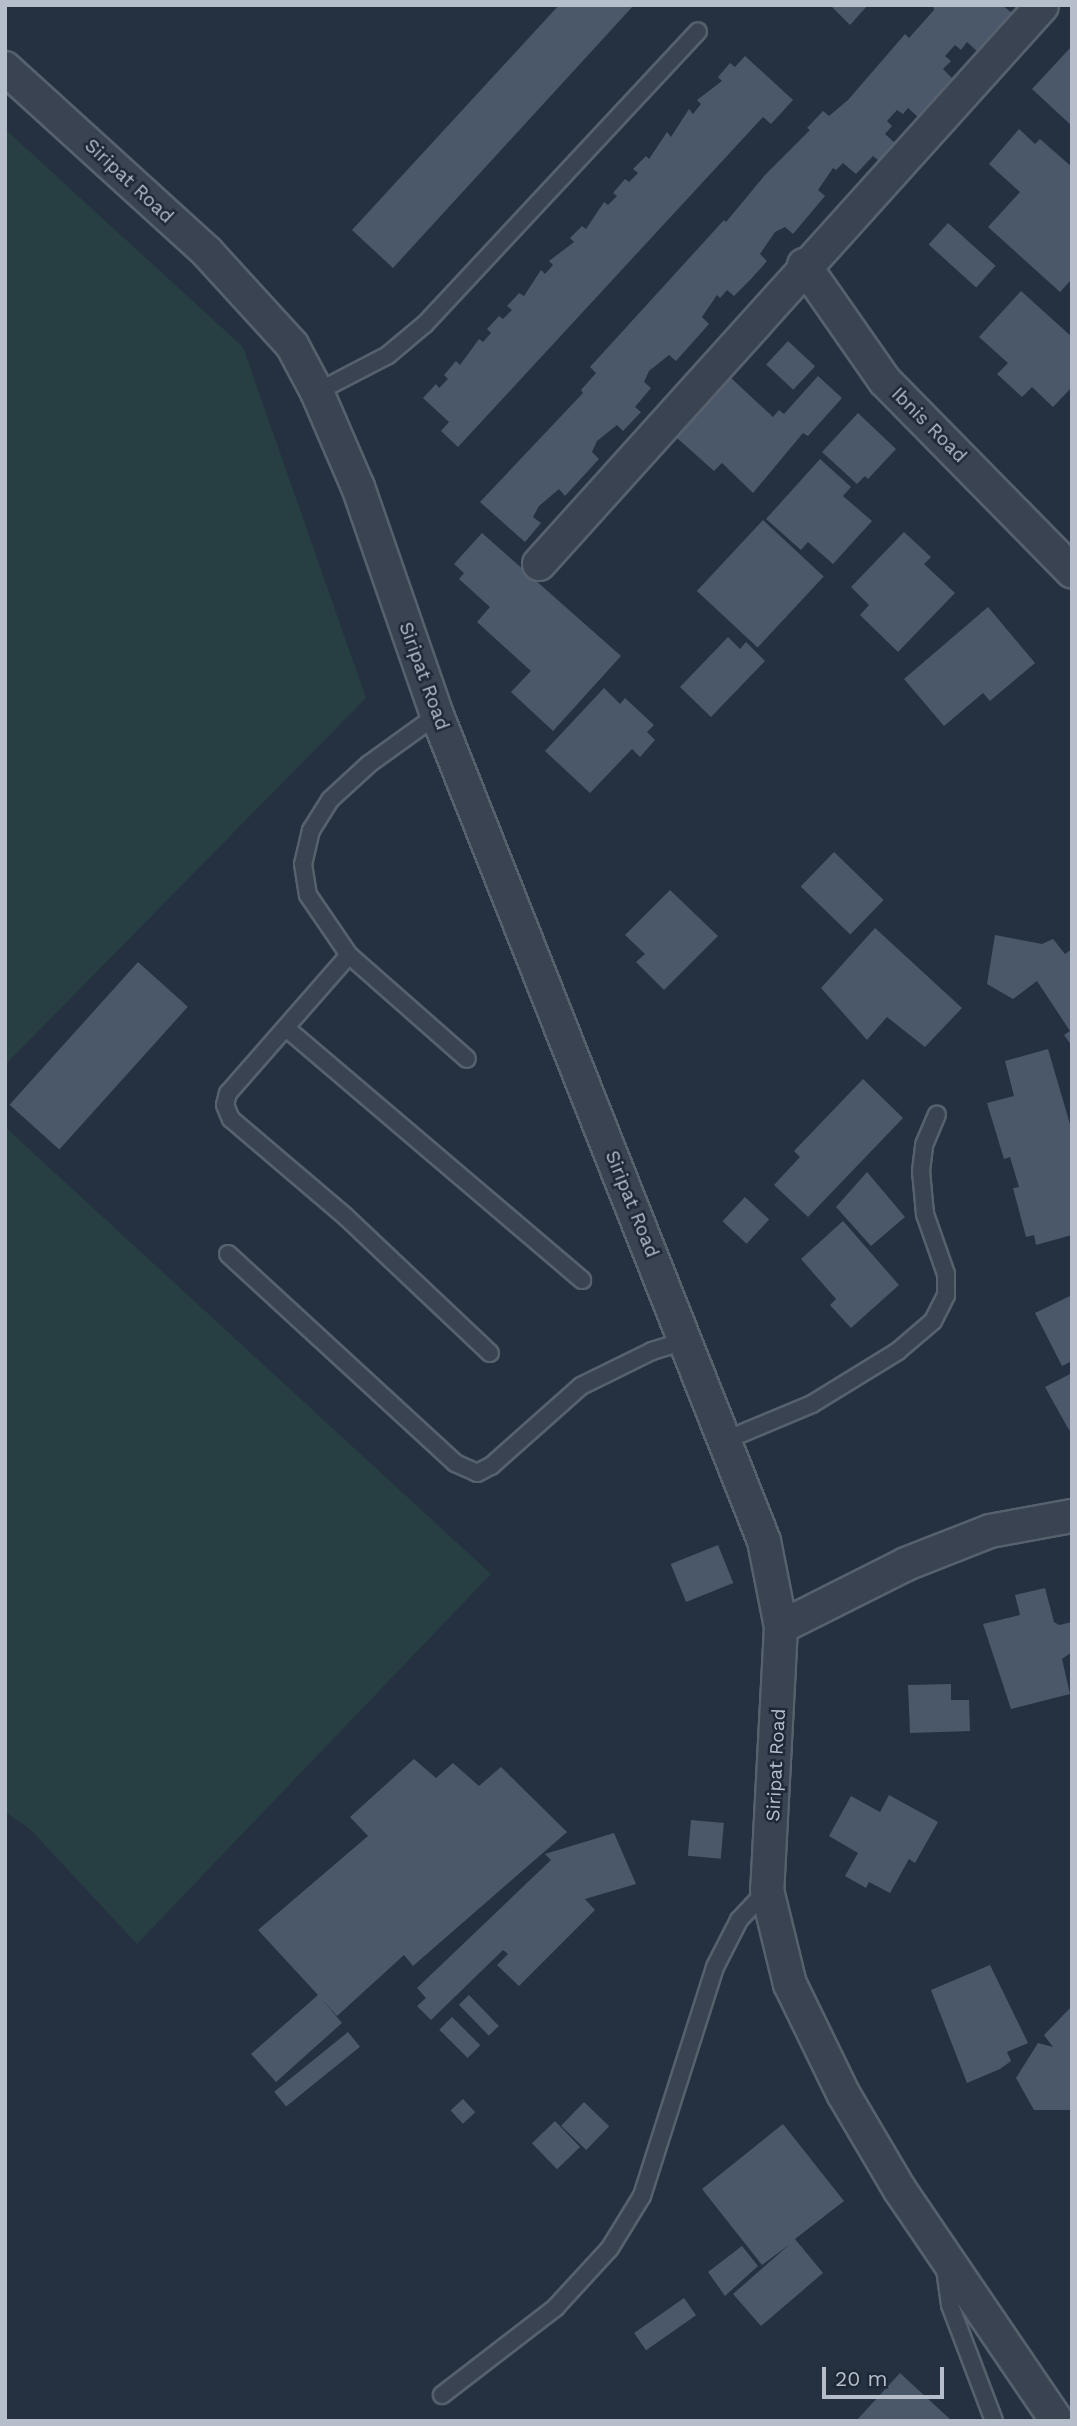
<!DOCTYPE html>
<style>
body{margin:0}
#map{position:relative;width:1077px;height:2426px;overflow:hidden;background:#253141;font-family:"Work Sans",sans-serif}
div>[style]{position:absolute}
.green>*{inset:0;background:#273f42}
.building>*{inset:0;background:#4b586a;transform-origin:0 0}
.roads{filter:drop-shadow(2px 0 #57616e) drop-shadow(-2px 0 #57616e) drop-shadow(0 2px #57616e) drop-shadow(0 -2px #57616e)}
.service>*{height:16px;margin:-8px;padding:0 8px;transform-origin:8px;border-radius:8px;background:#3a4351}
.minor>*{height:32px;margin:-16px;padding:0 16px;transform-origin:16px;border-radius:16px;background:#3a4351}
span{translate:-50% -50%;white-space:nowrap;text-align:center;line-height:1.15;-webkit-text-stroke:5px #1e2836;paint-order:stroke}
.street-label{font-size:19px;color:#b6becb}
.frame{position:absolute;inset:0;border:7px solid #b6becb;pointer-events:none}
.scale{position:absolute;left:822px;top:2367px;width:122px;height:32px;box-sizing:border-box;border:4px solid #b6becb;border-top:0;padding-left:9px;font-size:21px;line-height:24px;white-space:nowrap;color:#b6becb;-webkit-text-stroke:5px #1e2836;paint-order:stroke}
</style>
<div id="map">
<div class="green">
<i style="clip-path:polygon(5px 129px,243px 347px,366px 698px,5px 1065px)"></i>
<i style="clip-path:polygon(5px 1127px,491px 1574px,137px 1944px,29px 1828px,5px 1812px)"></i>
</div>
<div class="building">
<i style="clip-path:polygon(559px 5px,634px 5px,393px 268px,352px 230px)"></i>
<i style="clip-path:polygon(830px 5px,868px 5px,850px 25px)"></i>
<i style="clip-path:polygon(933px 5px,1002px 5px,1012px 13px,978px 52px,967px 42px,961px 50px,955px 45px,945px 56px,951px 61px,943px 69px,953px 79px,918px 117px,908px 108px,903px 114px,897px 110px,887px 121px,892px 126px,885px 134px,895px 143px,879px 161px,873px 156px,856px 174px,843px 163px,836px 170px,833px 168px,818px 190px,825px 196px,793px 234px,785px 227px,775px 232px,760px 254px,767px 261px,751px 279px,734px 296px,727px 290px,720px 298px,717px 295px,702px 317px,709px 324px,676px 361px,669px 355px,649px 371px,644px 382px,651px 388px,635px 407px,641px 412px,623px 431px,617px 425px,597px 441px,592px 452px,599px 459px,565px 496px,559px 489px,539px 506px,533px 517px,541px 523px,525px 542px,480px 502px,583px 393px,581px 390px,596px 373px,590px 367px,724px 220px,726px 222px,765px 175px,810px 130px,807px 128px,823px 111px,829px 116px,848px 100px,905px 34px,909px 38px,934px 10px)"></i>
<i style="clip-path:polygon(1072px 46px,1072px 126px,1032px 89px)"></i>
<i style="clip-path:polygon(745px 56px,793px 100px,771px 124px,763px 117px,458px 447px,441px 431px,449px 422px,423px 398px,436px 384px,439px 388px,448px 379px,444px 375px,456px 361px,460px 365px,479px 339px,483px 342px,491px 333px,487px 329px,499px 316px,503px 319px,512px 310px,507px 306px,519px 293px,524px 296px,541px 270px,545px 274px,553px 265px,549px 261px,574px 242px,570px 238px,582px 226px,586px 229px,604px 202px,608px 205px,617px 196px,613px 193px,625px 179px,629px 182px,638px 173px,633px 169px,646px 156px,649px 159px,667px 132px,671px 137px,689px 109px,693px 114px,701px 104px,697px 100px,722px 81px,718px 77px,730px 63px,735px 67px)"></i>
<i style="clip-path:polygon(1019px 129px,1035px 144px,1040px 139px,1072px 167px,1072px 279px,1060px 292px,988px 227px,1020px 192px,989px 164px)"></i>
<i style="left:948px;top:223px;width:64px;height:29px;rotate:42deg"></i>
<i style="clip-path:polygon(1021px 291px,1072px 337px,1072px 387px,1053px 407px,1032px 387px,1022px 397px,997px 374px,1008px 363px,979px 337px)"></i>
<i style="left:788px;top:341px;width:37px;height:32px;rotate:43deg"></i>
<i style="clip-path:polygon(818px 376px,842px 398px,808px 436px,803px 433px,753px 493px,722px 463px,714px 471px,677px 438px,731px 378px,773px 417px,779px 410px,784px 414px)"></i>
<i style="clip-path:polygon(858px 413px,896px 449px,868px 479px,865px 476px,857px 484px,822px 452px)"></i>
<i style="clip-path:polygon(820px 459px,851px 487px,843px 496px,872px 521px,833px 564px,808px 542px,801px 550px,766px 519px)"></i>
<i style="left:763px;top:520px;width:83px;height:97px;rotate:43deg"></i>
<i style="clip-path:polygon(904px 532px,931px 557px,924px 564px,955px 593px,898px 652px,860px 615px,869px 605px,851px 587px)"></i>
<i style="clip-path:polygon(482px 533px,621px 656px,553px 731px,511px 692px,531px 671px,477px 622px,490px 607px,459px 579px,464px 573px,454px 564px)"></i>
<i style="clip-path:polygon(988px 607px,1035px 663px,990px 701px,983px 693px,944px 726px,904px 679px)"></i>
<i style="clip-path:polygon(728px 637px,740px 649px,746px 642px,765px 661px,711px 717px,680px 687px)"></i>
<i style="clip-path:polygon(604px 688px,620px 704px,625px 698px,654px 725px,647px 732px,655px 740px,640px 757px,632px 749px,590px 793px,545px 751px)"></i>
<i style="left:834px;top:852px;width:69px;height:48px;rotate:44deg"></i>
<i style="clip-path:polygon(670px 890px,718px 936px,664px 990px,636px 962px,645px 954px,625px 935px)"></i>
<i style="clip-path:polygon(875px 928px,962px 1008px,925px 1047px,887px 1017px,867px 1040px,821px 988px)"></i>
<i style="clip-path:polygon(995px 935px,1042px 944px,1053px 939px,1065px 954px,1072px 949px,1072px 1046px,1064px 1035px,1070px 1031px,1037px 981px,1013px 999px,987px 984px)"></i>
<i style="left:138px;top:962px;width:67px;height:192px;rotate:42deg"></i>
<i style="clip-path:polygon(1048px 1049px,1072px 1131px,1072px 1235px,1036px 1245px,1034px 1235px,1026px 1237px,1013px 1188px,1019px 1187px,1010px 1157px,1004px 1159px,987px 1103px,1014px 1096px,1005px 1061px)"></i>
<i style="clip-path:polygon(863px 1079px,903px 1118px,808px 1217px,774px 1185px,800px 1157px,794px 1151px)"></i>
<i style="clip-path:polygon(867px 1172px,905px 1217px,871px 1246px,836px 1207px)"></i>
<i style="left:745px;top:1197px;width:33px;height:33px;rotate:43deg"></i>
<i style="clip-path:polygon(843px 1221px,899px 1285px,851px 1328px,830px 1305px,836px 1299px,801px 1259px)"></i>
<i style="clip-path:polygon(1072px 1295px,1072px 1361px,1062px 1366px,1035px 1313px)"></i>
<i style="clip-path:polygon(1072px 1373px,1072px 1428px,1069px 1430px,1045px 1387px)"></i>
<i style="left:718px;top:1545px;width:41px;height:51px;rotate:68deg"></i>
<i style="clip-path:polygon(1045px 1588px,1054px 1622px,1059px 1625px,1072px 1622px,1072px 1652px,1062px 1659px,1070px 1694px,1011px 1709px,983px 1624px,1020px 1615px,1015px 1595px)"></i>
<i style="clip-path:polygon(951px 1684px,951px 1700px,969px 1700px,970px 1731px,910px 1733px,908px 1685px)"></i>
<i style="clip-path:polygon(414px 1759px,436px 1778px,453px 1763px,479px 1786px,501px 1767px,567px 1832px,413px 1966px,404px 1955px,337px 2016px,320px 1997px,342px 2023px,276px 2082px,251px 2054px,318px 1995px,258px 1930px,368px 1836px,350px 1817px)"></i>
<i style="clip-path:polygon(889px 1795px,938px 1822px,915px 1863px,909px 1859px,890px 1893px,869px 1882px,866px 1888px,845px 1876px,858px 1853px,829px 1836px,851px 1796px,880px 1812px)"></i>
<i style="left:691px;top:1820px;width:33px;height:36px;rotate:5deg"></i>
<i style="clip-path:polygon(614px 1833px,636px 1884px,585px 1899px,595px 1910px,519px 1986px,497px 1965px,508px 1954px,503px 1950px,431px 2020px,417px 2006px,426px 1998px,417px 1988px,551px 1860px,545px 1854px)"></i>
<i style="clip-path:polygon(990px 1965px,1028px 2043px,1007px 2052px,1011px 2061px,1000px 2069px,967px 2083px,931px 1990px)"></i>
<i style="left:469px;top:1995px;width:43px;height:14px;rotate:46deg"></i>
<i style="clip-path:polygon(1072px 2006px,1072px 2110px,1034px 2110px,1016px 2078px,1038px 2043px,1053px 2047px,1044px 2035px)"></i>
<i style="left:452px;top:2017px;width:40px;height:18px;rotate:45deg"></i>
<i style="left:348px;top:2032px;width:19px;height:95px;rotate:51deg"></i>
<i style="left:463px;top:2099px;width:18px;height:17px;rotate:47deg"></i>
<i style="left:584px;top:2102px;width:35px;height:33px;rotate:44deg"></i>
<i style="left:555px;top:2121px;width:36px;height:32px;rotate:46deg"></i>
<i style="clip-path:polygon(783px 2124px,844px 2201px,795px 2239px,823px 2273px,761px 2326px,733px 2294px,790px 2244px,762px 2265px,702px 2189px)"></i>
<i style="clip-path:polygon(742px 2246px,758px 2266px,725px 2296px,708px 2272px)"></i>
<i style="left:684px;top:2298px;width:21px;height:61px;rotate:55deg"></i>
<i style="clip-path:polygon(900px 2373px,952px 2421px,856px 2421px)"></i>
</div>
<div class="roads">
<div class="service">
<i style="left:317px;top:392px;width:80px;rotate:-27.5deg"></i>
<i style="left:388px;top:355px;width:48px;rotate:-40deg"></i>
<i style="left:425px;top:324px;width:400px;rotate:-47deg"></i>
<i style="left:437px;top:715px;width:84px;rotate:144.2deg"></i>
<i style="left:369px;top:764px;width:53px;rotate:137.3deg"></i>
<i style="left:330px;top:800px;width:36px;rotate:122deg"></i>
<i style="left:311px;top:830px;width:35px;rotate:103deg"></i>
<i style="left:303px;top:864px;width:31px;rotate:81deg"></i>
<i style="left:308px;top:895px;width:73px;rotate:55.7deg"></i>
<i style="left:349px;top:955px;width:157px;rotate:41.4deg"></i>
<i style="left:349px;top:955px;width:184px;rotate:131.2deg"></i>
<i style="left:228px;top:1093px;width:12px;rotate:104deg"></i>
<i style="left:225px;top:1105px;width:15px;rotate:67deg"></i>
<i style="left:231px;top:1119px;width:151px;rotate:40.4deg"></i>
<i style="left:346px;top:1217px;width:198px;rotate:43.4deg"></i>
<i style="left:286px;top:1028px;width:389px;rotate:40.4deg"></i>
<i style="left:228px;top:1254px;width:309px;rotate:42.6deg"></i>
<i style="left:455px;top:1463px;width:24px;rotate:24deg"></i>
<i style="left:477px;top:1473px;width:16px;rotate:-27deg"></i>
<i style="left:491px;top:1466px;width:120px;rotate:-41.6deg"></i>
<i style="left:581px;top:1386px;width:79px;rotate:-26.2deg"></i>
<i style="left:652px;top:1351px;width:37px;rotate:-17deg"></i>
<i style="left:726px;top:1440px;width:93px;rotate:-22.7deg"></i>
<i style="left:812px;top:1404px;width:101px;rotate:-31.6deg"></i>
<i style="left:898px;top:1351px;width:46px;rotate:-40.6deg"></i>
<i style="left:933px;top:1321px;width:29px;rotate:-63deg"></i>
<i style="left:946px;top:1295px;width:21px;rotate:-90deg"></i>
<i style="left:946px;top:1274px;width:64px;rotate:-109.3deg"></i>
<i style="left:925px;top:1214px;width:43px;rotate:-95.3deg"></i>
<i style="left:921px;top:1171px;width:26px;rotate:-83deg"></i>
<i style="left:924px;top:1145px;width:33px;rotate:-67deg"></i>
<i style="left:945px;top:2269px;width:36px;rotate:82deg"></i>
<i style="left:950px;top:2305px;width:124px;rotate:69.2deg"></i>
<i style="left:442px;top:2395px;width:143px;rotate:-37.6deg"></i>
<i style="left:555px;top:2308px;width:81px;rotate:-47.5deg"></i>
<i style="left:610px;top:2248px;width:61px;rotate:-58.4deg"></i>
<i style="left:642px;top:2196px;width:240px;rotate:-72.3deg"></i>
<i style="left:715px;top:1967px;width:53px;rotate:-62.9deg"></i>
<i style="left:739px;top:1920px;width:41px;rotate:-47deg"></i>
</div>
<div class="minor">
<i style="left:5px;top:68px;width:273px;rotate:42.3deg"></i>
<i style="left:207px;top:252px;width:126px;rotate:47.6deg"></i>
<i style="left:292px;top:345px;width:53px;rotate:62deg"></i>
<i style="left:317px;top:392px;width:103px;rotate:66.7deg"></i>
<i style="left:358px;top:487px;width:241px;rotate:70.9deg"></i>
<i style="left:437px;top:715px;width:888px;rotate:68.4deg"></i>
<i style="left:764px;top:1541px;width:88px;rotate:78.8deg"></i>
<i style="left:781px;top:1627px;width:263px;rotate:93deg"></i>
<i style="left:767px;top:1890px;width:97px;rotate:76.3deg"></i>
<i style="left:790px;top:1984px;width:123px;rotate:64.1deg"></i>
<i style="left:844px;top:2095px;width:110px;rotate:59.5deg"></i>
<i style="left:900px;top:2190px;width:279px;rotate:55.8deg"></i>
<i style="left:804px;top:265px;width:141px;rotate:55.1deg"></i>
<i style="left:885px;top:381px;width:267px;rotate:45.5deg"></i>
<i style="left:539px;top:564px;width:751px;rotate:-47.97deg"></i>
<i style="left:781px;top:1627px;width:140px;rotate:-26.7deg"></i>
<i style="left:906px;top:1564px;width:90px;rotate:-21.4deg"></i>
<i style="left:990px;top:1531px;width:83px;rotate:-10.4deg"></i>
</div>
</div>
<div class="street-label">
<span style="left:129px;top:181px;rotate:43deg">Siripat Road</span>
<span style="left:929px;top:425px;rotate:45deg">Ibnis Road</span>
<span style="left:424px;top:676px;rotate:70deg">Siripat Road</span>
<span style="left:632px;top:1204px;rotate:68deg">Siripat Road</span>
<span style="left:776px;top:1765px;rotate:-87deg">Siripat Road</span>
</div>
<div class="frame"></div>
<div class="scale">20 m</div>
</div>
